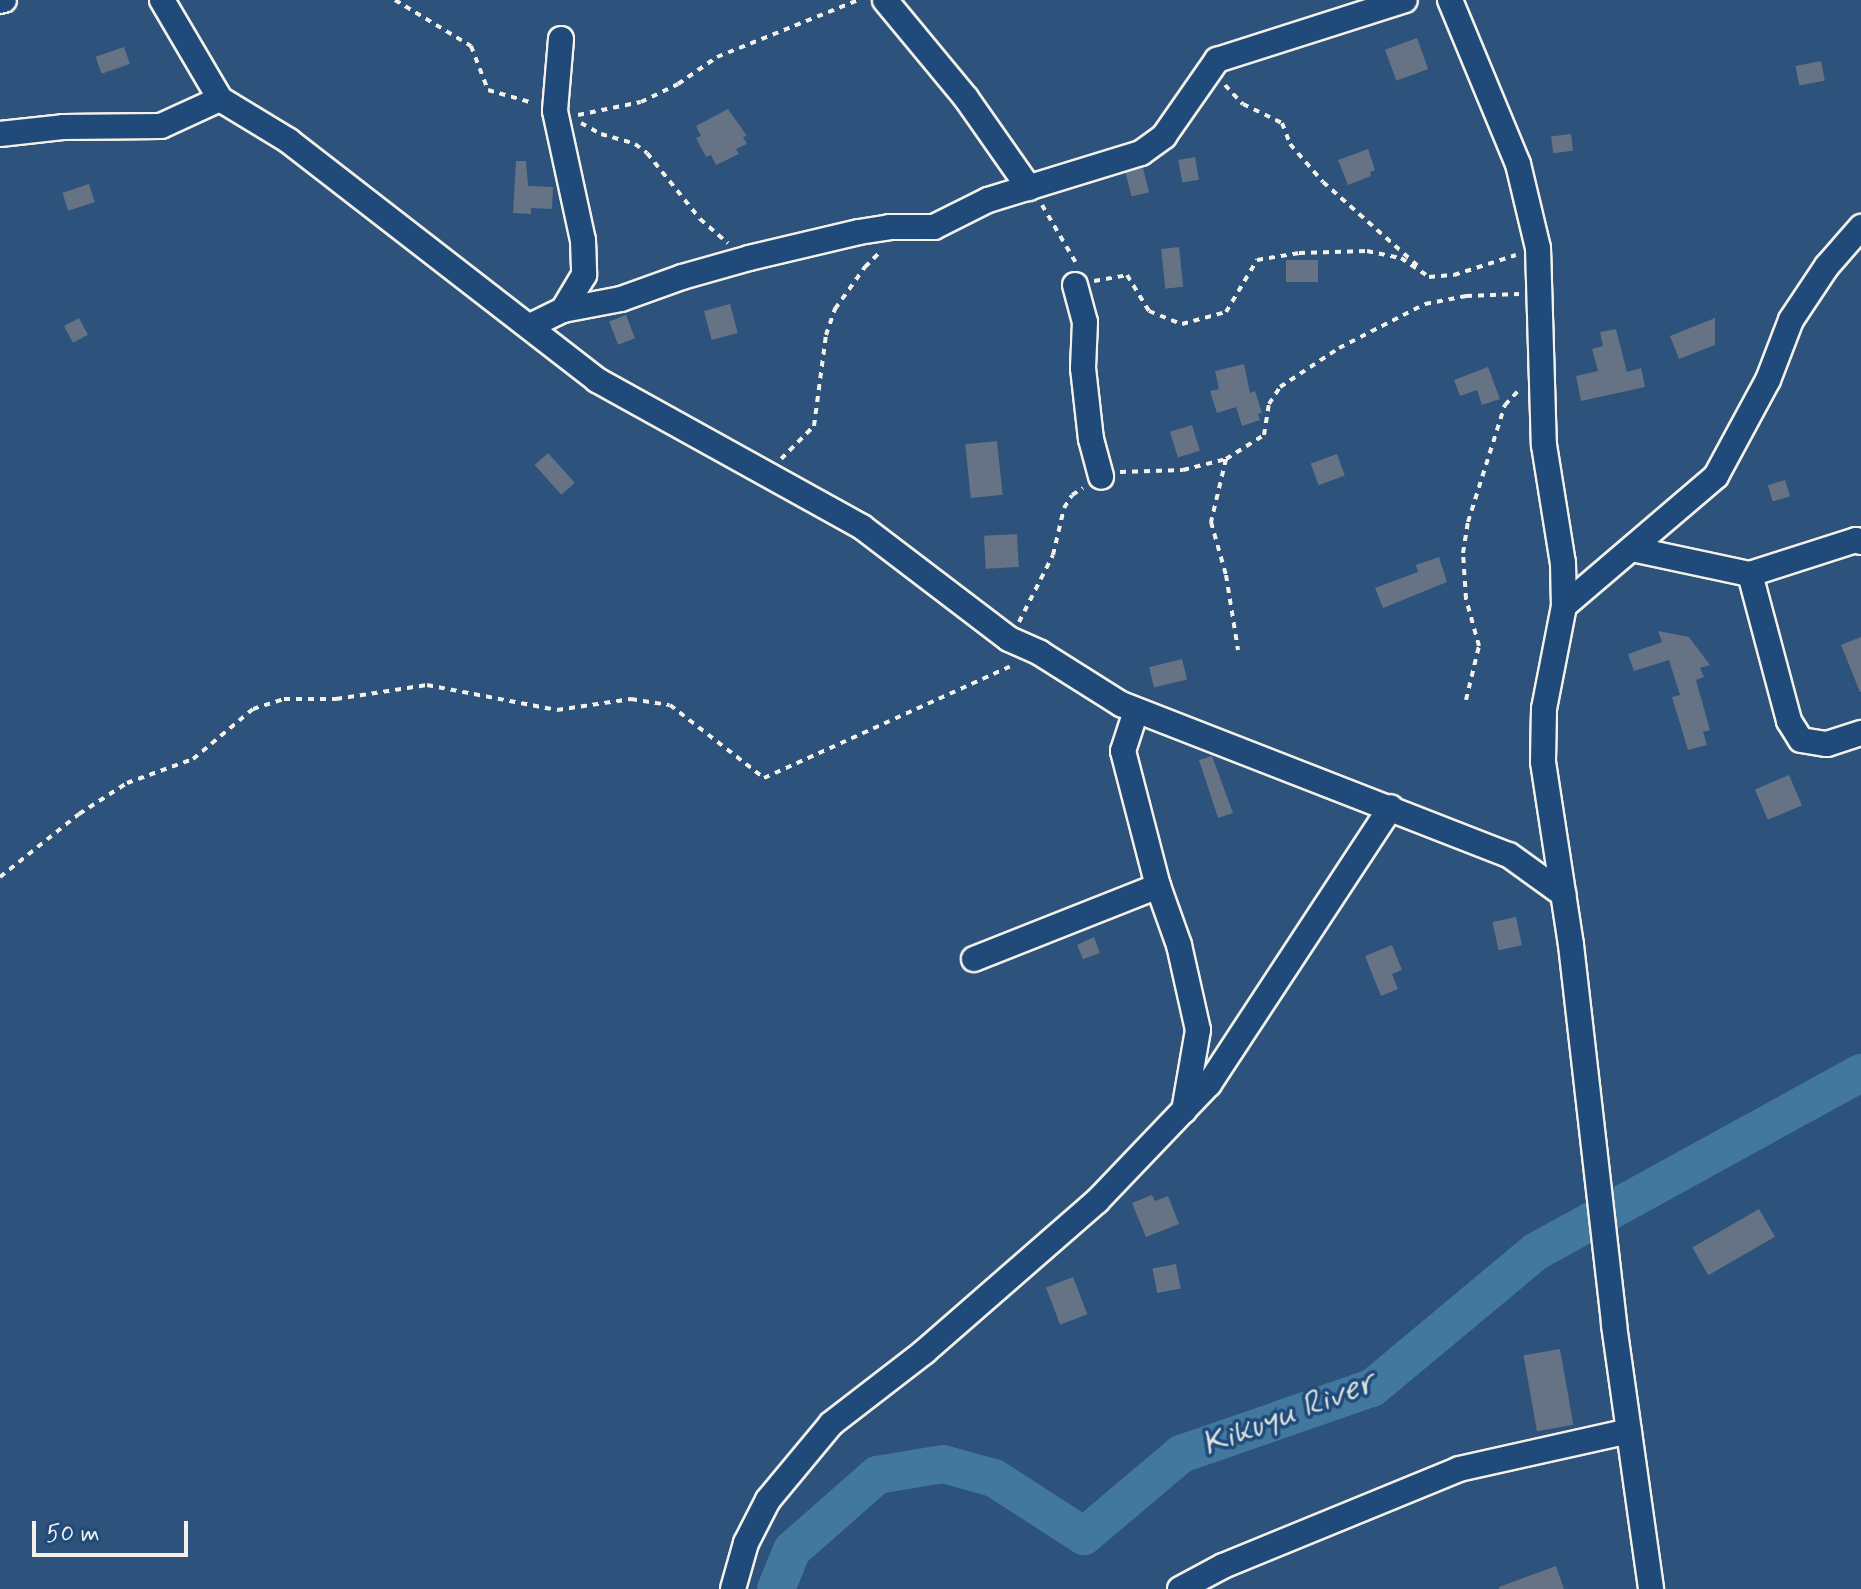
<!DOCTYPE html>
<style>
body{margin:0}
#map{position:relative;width:1861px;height:1589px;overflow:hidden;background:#2d527c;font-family:Mynerve,sans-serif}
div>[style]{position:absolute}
.river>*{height:38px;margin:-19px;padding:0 19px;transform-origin:19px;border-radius:19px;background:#42789e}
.building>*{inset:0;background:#657384;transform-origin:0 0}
.path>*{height:4px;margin-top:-2px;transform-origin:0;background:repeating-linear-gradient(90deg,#f4f1e8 0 6px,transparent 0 12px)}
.roads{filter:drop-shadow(2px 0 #f4f1e8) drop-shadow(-2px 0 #f4f1e8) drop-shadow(0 2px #f4f1e8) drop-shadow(0 -2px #f4f1e8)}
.minor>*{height:24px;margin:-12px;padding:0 12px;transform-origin:12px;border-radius:12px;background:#1f4a7a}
span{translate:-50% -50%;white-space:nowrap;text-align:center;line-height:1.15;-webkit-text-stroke:7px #1f4a7a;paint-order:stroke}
.water-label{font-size:34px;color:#d9dfdd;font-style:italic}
.scale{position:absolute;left:32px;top:1521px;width:156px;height:36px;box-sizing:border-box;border:4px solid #f4f1e8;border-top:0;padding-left:10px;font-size:24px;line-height:28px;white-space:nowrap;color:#f4f1e8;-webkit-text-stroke:6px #1f4a7a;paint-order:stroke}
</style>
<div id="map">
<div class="river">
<i style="left:776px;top:1589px;width:42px;rotate:-67.7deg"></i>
<i style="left:792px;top:1550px;width:113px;rotate:-41.4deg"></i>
<i style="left:877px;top:1475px;width:67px;rotate:-9.5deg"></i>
<i style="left:943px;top:1464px;width:53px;rotate:15.4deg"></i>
<i style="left:994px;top:1478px;width:107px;rotate:32.8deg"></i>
<i style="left:1084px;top:1536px;width:127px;rotate:-40.2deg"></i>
<i style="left:1181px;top:1454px;width:202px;rotate:-19.1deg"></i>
<i style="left:1372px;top:1388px;width:212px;rotate:-39.8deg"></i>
<i style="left:1535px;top:1252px;width:372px;rotate:-28.8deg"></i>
</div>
<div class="building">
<i style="left:1417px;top:38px;width:33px;height:34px;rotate:70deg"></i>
<i style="left:124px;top:47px;width:18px;height:30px;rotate:71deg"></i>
<i style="left:1821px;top:61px;width:20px;height:26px;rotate:79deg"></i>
<i style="clip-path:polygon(728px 109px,747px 136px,743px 137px,747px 144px,736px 149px,739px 154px,716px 165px,711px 155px,706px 157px,696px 138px,701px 136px,696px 126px)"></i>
<i style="left:1571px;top:134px;width:17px;height:20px;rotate:83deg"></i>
<i style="clip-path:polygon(1368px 149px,1375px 170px,1370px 172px,1371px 176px,1348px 185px,1338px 160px)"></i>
<i style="left:1195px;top:157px;width:23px;height:17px;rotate:80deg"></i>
<i style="clip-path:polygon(516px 161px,526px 161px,528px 186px,553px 187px,552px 209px,531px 208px,531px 214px,513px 213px)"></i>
<i style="left:1143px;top:168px;width:25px;height:18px;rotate:76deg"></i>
<i style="left:89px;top:184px;width:19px;height:28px;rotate:72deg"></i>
<i style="left:1179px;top:247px;width:40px;height:18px;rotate:84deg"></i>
<i style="left:1286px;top:260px;width:32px;height:22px"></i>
<i style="left:730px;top:304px;width:30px;height:27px;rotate:75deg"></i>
<i style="left:626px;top:315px;width:25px;height:18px;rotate:69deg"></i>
<i style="left:79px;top:318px;width:19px;height:17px;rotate:62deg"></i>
<i style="clip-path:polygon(1715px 318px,1715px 345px,1679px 359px,1670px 336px)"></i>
<i style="clip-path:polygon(1616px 329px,1627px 372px,1641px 368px,1645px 387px,1581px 401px,1576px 376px,1598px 371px,1592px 349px,1603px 346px,1600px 332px)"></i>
<i style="clip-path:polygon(1244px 364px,1250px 393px,1255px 391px,1262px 413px,1258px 414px,1260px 420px,1242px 426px,1236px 407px,1217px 413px,1210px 391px,1219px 389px,1215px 371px)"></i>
<i style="clip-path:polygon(1488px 367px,1500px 399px,1482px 405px,1477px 390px,1460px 396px,1454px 380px)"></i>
<i style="left:1192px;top:425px;width:27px;height:23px;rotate:73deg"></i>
<i style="left:997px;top:441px;width:54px;height:32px;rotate:84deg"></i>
<i style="left:548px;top:453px;width:40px;height:18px;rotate:48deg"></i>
<i style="left:1337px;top:454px;width:23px;height:28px;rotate:70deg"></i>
<i style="left:1785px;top:480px;width:17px;height:18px;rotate:73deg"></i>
<i style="left:1017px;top:534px;width:33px;height:33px;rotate:87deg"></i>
<i style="clip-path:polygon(1439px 557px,1447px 582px,1383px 608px,1375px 588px,1418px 572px,1416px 565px)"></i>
<i style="clip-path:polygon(1658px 631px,1689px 637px,1710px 665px,1700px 668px,1704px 677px,1696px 680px,1710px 730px,1703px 732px,1707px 745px,1688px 750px,1672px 697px,1680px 695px,1669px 660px,1634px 671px,1628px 654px,1662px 642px)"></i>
<i style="clip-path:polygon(1861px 637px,1861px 692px,1860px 692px,1841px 645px)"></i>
<i style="left:1182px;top:659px;width:21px;height:34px;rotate:76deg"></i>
<i style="clip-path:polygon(1212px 756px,1233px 813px,1218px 818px,1199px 760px)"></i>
<i style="left:1789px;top:775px;width:33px;height:37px;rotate:67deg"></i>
<i style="left:1516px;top:917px;width:29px;height:24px;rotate:78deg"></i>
<i style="clip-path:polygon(1094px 937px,1100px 953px,1083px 959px,1077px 945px)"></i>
<i style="clip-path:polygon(1392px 945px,1402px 970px,1392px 974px,1398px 989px,1381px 996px,1365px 956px)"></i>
<i style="clip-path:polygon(1152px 1195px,1155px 1201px,1168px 1196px,1179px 1224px,1146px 1237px,1132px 1203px)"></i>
<i style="left:1759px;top:1209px;width:32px;height:77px;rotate:60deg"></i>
<i style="left:1176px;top:1264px;width:25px;height:24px;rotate:79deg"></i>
<i style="left:1073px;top:1277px;width:40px;height:29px;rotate:69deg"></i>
<i style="left:1560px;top:1349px;width:77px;height:37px;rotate:80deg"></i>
<i style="clip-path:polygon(1556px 1566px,1564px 1589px,1499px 1589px,1499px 1587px)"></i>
</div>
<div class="path">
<i style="left:395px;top:0;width:89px;rotate:31.2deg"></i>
<i style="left:471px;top:46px;width:47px;rotate:68.9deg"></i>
<i style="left:488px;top:90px;width:47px;rotate:16.1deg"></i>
<i style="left:1225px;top:85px;width:26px;rotate:47deg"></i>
<i style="left:1243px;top:104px;width:43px;rotate:26deg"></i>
<i style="left:1282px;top:123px;width:22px;rotate:69deg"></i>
<i style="left:1290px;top:144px;width:50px;rotate:49deg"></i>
<i style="left:1323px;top:182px;width:128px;rotate:41.5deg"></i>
<i style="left:578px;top:115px;width:64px;rotate:-11.7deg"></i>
<i style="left:641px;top:102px;width:41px;rotate:-25.9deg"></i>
<i style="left:678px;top:84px;width:47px;rotate:-34.7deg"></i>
<i style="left:717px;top:57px;width:152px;rotate:-22deg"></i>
<i style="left:581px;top:123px;width:23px;rotate:29deg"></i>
<i style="left:601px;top:134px;width:35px;rotate:16deg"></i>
<i style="left:635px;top:144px;width:15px;rotate:37deg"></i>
<i style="left:647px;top:153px;width:85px;rotate:51.2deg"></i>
<i style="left:700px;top:219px;width:37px;rotate:41deg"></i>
<i style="left:1042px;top:205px;width:67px;rotate:59.6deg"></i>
<i style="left:1094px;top:281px;width:34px;rotate:-10deg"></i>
<i style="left:1127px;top:275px;width:42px;rotate:58.6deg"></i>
<i style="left:1149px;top:311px;width:35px;rotate:22deg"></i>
<i style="left:1182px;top:324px;width:46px;rotate:-15.3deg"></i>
<i style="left:1226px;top:312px;width:61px;rotate:-59.2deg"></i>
<i style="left:1257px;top:260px;width:43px;rotate:-9.5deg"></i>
<i style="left:1299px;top:253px;width:68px;rotate:-1.7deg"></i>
<i style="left:1367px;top:251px;width:35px;rotate:12deg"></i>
<i style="left:1401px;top:258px;width:34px;rotate:34deg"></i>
<i style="left:1429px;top:277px;width:25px;rotate:-5deg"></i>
<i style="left:1454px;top:275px;width:65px;rotate:-17.9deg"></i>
<i style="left:781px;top:459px;width:47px;rotate:-45deg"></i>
<i style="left:814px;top:426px;width:92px;rotate:-82.5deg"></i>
<i style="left:826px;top:335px;width:28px;rotate:-71deg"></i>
<i style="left:835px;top:309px;width:52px;rotate:-54.5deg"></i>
<i style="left:865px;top:267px;width:21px;rotate:-45deg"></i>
<i style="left:1226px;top:459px;width:65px;rotate:103.4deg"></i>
<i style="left:1211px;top:522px;width:55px;rotate:74.2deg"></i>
<i style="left:1226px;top:575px;width:76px;rotate:80.9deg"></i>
<i style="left:1120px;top:472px;width:63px;rotate:-1.8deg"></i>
<i style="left:1183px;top:470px;width:44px;rotate:-14.3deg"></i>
<i style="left:1226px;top:459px;width:45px;rotate:-32.3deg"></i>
<i style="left:1264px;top:435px;width:31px;rotate:-81deg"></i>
<i style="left:1269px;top:404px;width:20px;rotate:-57deg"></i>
<i style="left:1280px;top:387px;width:71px;rotate:-33.5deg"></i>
<i style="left:1339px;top:348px;width:97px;rotate:-27.1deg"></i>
<i style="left:1425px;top:304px;width:42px;rotate:-11deg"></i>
<i style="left:1466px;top:296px;width:53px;rotate:-2.2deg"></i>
<i style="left:1019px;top:622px;width:75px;rotate:-63.1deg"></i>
<i style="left:1053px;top:555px;width:48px;rotate:-76.8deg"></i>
<i style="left:1064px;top:508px;width:15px;rotate:-58deg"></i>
<i style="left:1072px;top:495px;width:13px;rotate:-32deg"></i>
<i style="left:1466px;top:700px;width:56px;rotate:-76.5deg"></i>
<i style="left:1479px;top:646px;width:49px;rotate:-105.5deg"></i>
<i style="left:1466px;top:599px;width:46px;rotate:-93.7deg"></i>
<i style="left:1463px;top:553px;width:31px;rotate:-81deg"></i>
<i style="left:1468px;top:522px;width:123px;rotate:-72.5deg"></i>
<i style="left:1505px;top:405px;width:23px;rotate:-47deg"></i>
<i style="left:0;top:877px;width:101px;rotate:-38.6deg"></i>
<i style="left:79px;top:814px;width:57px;rotate:-32.9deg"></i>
<i style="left:127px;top:783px;width:70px;rotate:-20deg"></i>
<i style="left:193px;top:759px;width:78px;rotate:-39.8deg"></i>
<i style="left:253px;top:709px;width:33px;rotate:-18deg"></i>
<i style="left:284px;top:699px;width:52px"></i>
<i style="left:336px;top:699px;width:92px;rotate:-8.7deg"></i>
<i style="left:427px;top:685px;width:132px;rotate:10.9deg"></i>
<i style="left:557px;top:710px;width:75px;rotate:-8.5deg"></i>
<i style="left:631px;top:699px;width:39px;rotate:9deg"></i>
<i style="left:670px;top:705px;width:119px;rotate:37.8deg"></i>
<i style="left:764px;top:778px;width:273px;rotate:-24.4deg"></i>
</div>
<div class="roads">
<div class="minor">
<i style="left:162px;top:0;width:115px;rotate:59.6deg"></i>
<i style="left:220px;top:99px;width:81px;rotate:31.3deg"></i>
<i style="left:289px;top:141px;width:390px;rotate:37.8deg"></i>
<i style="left:597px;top:380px;width:303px;rotate:29deg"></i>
<i style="left:862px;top:527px;width:185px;rotate:37.3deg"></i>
<i style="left:1009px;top:639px;width:34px;rotate:24deg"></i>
<i style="left:1040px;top:653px;width:96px;rotate:32.2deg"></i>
<i style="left:1121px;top:704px;width:416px;rotate:21.3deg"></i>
<i style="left:1509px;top:855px;width:67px;rotate:35.8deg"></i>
<i style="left:885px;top:0;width:127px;rotate:50.4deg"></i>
<i style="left:966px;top:98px;width:110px;rotate:55deg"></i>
<i style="left:1450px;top:0;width:178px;rotate:67.5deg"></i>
<i style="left:1518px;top:164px;width:86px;rotate:76.6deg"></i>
<i style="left:1538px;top:248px;width:197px;rotate:88.3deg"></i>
<i style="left:1544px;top:445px;width:120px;rotate:80.9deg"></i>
<i style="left:1563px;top:563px;width:43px;rotate:88.7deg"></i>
<i style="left:1564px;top:606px;width:105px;rotate:101deg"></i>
<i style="left:1544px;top:709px;width:53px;rotate:91.1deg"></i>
<i style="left:1543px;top:762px;width:185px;rotate:81.3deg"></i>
<i style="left:1571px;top:945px;width:382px;rotate:83.5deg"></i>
<i style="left:1614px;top:1325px;width:267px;rotate:82deg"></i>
<i style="left:0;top:1px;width:4px;rotate:-14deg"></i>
<i style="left:561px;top:39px;width:72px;rotate:94.8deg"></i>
<i style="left:555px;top:111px;width:132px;rotate:77.8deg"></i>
<i style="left:583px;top:240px;width:35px;rotate:88deg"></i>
<i style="left:584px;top:275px;width:41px;rotate:121deg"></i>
<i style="left:0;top:134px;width:63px;rotate:-6.3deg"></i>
<i style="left:63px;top:127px;width:98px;rotate:-0.6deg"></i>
<i style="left:161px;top:126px;width:65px;rotate:-24.6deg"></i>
<i style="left:1075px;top:285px;width:38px;rotate:75deg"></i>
<i style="left:1085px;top:322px;width:46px;rotate:92.5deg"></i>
<i style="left:1083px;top:368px;width:71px;rotate:83.6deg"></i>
<i style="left:1091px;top:439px;width:39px;rotate:75deg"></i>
<i style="left:530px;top:326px;width:37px;rotate:-26deg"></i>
<i style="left:563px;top:310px;width:59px;rotate:-10.7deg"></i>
<i style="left:621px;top:299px;width:65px;rotate:-19.8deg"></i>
<i style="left:682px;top:277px;width:70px;rotate:-15.8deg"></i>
<i style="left:749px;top:258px;width:113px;rotate:-13.3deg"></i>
<i style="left:859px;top:232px;width:30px;rotate:-9deg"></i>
<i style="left:889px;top:227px;width:45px"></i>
<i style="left:934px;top:227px;width:60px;rotate:-26.6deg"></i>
<i style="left:988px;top:200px;width:160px;rotate:-17.1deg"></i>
<i style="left:1141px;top:153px;width:29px;rotate:-36deg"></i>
<i style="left:1164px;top:136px;width:93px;rotate:-55.1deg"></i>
<i style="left:1217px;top:60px;width:197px;rotate:-17.7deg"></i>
<i style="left:1632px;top:549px;width:121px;rotate:12deg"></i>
<i style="left:1750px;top:574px;width:152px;rotate:75.1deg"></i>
<i style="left:1789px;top:721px;width:22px;rotate:58deg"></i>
<i style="left:1801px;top:740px;width:26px;rotate:9deg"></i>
<i style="left:1827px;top:744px;width:36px;rotate:-18deg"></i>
<i style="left:1750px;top:574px;width:111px;rotate:-17.8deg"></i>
<i style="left:1856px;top:540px;width:5px;rotate:22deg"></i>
<i style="left:1564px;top:606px;width:200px;rotate:-40.5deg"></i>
<i style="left:1716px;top:476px;width:109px;rotate:-61.6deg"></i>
<i style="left:1768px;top:380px;width:64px;rotate:-69deg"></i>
<i style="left:1791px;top:320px;width:65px;rotate:-56.3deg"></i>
<i style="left:1827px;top:266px;width:52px;rotate:-48.9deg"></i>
<i style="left:1136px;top:711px;width:42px;rotate:108deg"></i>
<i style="left:1123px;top:751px;width:139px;rotate:75.5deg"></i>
<i style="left:1158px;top:886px;width:63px;rotate:70.4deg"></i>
<i style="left:1179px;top:945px;width:87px;rotate:77.4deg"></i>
<i style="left:1198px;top:1030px;width:82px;rotate:99.8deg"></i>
<i style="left:974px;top:959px;width:198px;rotate:-21.6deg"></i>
<i style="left:733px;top:1589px;width:48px;rotate:-74.2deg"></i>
<i style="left:746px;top:1543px;width:48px;rotate:-62.9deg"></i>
<i style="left:768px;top:1500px;width:99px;rotate:-50.3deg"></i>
<i style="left:831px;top:1424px;width:118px;rotate:-37.7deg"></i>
<i style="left:924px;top:1352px;width:230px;rotate:-41.1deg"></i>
<i style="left:1097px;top:1201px;width:162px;rotate:-46.3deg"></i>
<i style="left:1209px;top:1084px;width:331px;rotate:-56.7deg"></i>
<i style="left:1180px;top:1589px;width:49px;rotate:-28.1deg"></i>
<i style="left:1223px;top:1566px;width:255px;rotate:-22.3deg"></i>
<i style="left:1459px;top:1469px;width:174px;rotate:-12.6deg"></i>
</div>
</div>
<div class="water-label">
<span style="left:1288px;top:1414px;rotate:-21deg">Kikuyu River</span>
</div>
<div class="scale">50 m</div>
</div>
